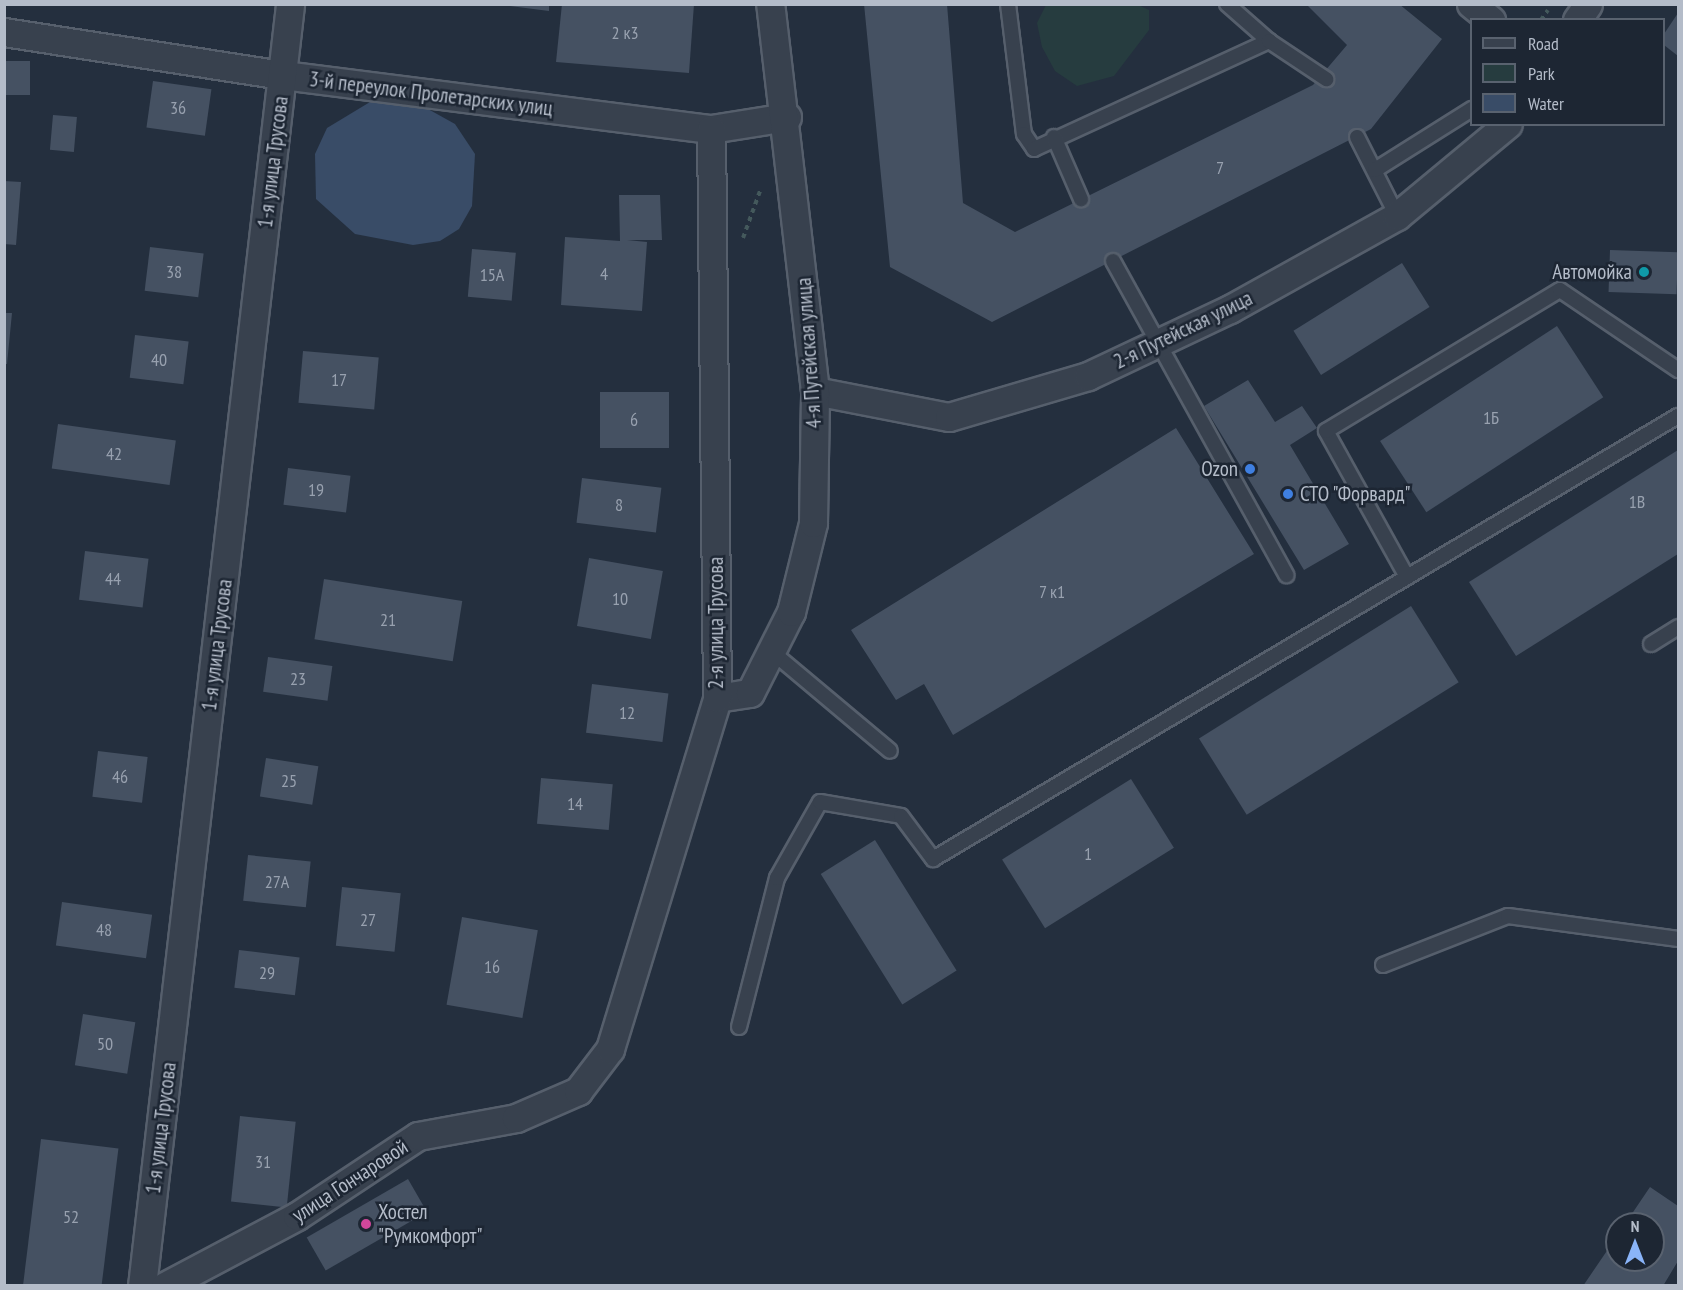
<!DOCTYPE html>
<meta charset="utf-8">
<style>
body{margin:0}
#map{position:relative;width:1683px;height:1290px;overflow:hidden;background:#242f3e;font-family:"PT Sans Narrow",sans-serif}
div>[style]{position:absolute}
.green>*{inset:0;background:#263c3f}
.water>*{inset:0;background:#394c67}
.building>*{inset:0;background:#455162;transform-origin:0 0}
.path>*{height:4px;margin-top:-2px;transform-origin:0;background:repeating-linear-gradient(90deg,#44595c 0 4.5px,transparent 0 9px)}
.roads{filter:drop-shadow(2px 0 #565f6c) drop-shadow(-2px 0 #565f6c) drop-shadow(0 2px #565f6c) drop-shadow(0 -2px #565f6c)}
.lane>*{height:14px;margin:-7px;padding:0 7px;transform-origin:7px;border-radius:7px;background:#38414e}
.street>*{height:27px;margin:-13.5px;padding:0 13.5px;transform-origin:13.5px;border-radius:13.5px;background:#38414e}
.dots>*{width:16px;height:16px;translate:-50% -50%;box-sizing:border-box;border:3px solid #1d2633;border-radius:50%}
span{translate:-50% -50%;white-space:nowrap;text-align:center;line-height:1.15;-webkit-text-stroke:5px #1d2633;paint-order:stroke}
.number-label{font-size:18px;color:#98a1af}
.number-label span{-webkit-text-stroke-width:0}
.street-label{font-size:21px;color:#b4bcc9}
.poi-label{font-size:21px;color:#b4bcc9}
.right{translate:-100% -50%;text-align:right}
.left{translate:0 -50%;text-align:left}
.frame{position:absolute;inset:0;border:6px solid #b4bcc9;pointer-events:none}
.legend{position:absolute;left:1470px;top:18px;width:195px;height:108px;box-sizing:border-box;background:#1d2633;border:2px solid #59626f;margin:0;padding:8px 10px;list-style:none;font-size:18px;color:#b4bcc9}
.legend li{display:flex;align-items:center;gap:12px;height:30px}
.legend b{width:30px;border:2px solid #59626f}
.north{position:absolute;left:1605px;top:1212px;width:60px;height:60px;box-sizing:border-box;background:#1d2633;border:2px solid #59626f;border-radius:50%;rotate:0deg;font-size:16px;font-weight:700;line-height:24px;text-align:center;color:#b4bcc9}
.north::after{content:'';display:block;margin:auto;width:21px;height:27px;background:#8ab4f8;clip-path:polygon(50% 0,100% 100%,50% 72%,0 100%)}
</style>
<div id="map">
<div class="green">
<i style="clip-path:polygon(1046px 5px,1138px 5px,1149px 10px,1149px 30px,1114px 76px,1077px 86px,1055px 71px,1042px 47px,1037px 23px)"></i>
</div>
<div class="water">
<i style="clip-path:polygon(370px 102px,428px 109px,455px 124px,475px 154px,472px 206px,459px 229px,440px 241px,413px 245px,355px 234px,316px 199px,315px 154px,327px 128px)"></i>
</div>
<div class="building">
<i style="clip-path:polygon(495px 4px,549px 4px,549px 11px)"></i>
<i style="clip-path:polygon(562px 4px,694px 4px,689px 73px,556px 62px)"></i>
<i style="clip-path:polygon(864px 4px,947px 4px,963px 203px,1015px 232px,1313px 85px,1347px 45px,1306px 4px,1399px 4px,1442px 39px,1371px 129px,992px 322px,890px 267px)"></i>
<i style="clip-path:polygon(1678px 13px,1678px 56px,1664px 45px,1664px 34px)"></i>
<i style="left:4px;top:61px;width:26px;height:34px"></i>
<i style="left:153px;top:81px;width:59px;height:47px;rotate:8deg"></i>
<i style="left:53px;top:115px;width:24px;height:35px;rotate:5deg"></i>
<i style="clip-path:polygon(4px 181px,21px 182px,16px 245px,4px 244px)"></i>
<i style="clip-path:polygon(619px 195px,660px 195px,662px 240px,627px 240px,647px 242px,642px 311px,561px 305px,565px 237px,620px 241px)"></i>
<i style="left:150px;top:247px;width:54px;height:44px;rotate:7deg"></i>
<i style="left:472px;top:249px;width:44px;height:48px;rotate:5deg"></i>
<i style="left:1610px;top:250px;width:68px;height:42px;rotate:2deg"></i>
<i style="left:1402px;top:263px;width:52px;height:128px;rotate:58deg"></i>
<i style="clip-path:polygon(4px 313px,12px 313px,7px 364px,4px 364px)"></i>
<i style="left:1557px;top:326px;width:85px;height:211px;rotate:57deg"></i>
<i style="left:135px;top:335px;width:54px;height:43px;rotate:7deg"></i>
<i style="left:303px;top:351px;width:76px;height:52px;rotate:5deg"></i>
<i style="clip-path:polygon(1248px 380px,1275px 422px,1302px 406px,1317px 428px,1290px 445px,1349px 544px,1304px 570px,1204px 406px)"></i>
<i style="left:600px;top:392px;width:69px;height:56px"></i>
<i style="left:58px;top:424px;width:119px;height:45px;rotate:8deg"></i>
<i style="clip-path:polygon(1176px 428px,1254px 554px,953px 735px,924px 684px,896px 700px,851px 630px)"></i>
<i style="clip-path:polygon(1678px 450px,1678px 554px,1516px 656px,1469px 582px)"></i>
<i style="left:288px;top:468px;width:63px;height:37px;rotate:7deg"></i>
<i style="left:582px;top:478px;width:80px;height:45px;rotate:7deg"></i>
<i style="left:85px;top:551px;width:64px;height:49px;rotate:7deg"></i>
<i style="left:589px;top:558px;width:75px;height:69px;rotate:10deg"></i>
<i style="left:324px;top:579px;width:140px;height:61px;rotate:9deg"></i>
<i style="left:1411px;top:606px;width:90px;height:250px;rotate:58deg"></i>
<i style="left:268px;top:657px;width:65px;height:35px;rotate:8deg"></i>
<i style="left:592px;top:684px;width:77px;height:49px;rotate:7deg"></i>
<i style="left:98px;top:751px;width:50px;height:46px;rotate:7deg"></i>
<i style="left:266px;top:758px;width:53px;height:39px;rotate:9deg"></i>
<i style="left:541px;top:778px;width:72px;height:46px;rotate:5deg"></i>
<i style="left:1131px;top:779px;width:81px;height:152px;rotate:58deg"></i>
<i style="left:875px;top:840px;width:154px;height:64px;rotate:58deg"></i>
<i style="left:248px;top:855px;width:63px;height:46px;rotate:6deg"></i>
<i style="left:342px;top:887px;width:59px;height:59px;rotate:6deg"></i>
<i style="left:62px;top:902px;width:91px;height:44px;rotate:8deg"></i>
<i style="left:462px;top:917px;width:77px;height:89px;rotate:10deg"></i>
<i style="left:239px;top:950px;width:61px;height:38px;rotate:7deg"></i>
<i style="left:83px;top:1014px;width:53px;height:52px;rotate:9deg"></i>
<i style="left:240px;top:1116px;width:56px;height:86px;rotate:6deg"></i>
<i style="left:41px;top:1139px;width:78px;height:147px;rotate:7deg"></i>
<i style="left:408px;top:1179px;width:38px;height:117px;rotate:60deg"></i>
<i style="clip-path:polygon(1650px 1187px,1678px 1206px,1678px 1261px,1663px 1286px,1583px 1286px,1617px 1236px,1617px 1260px,1653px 1260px,1653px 1224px,1625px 1224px)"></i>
</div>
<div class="path">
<i style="left:1541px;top:20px;width:12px;rotate:-55deg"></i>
<i style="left:743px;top:238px;width:50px;rotate:-70.1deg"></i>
</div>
<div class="roads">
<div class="lane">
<i style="left:1008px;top:4px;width:131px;rotate:83deg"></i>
<i style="left:1024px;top:134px;width:18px;rotate:56deg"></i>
<i style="left:1034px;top:149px;width:259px;rotate:-24.7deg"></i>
<i style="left:1269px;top:41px;width:56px;rotate:-138.6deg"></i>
<i style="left:1269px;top:41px;width:69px;rotate:33.7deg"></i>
<i style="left:1054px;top:137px;width:68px;rotate:66.5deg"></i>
<i style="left:1357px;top:137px;width:89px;rotate:63.1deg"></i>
<i style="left:1375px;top:170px;width:115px;rotate:-32.2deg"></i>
<i style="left:1113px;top:261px;width:359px;rotate:61.1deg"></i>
<i style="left:1407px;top:577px;width:167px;rotate:-119deg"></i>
<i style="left:1326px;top:431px;width:273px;rotate:-31.1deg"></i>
<i style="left:1560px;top:290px;width:143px;rotate:34.1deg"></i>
<i style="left:1651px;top:644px;width:32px;rotate:-32deg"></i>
<i style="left:771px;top:651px;width:155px;rotate:40deg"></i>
<i style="left:1383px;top:965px;width:134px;rotate:-21.4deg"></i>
<i style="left:1508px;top:916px;width:172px;rotate:7.7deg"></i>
<i style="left:739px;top:1027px;width:154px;rotate:-75.7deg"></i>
<i style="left:777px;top:878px;width:87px;rotate:-60.5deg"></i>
<i style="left:820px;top:802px;width:82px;rotate:9.8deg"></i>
<i style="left:901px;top:816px;width:54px;rotate:53.3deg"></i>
<i style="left:933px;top:859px;width:867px;rotate:-30.74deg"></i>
</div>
<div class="street">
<i style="left:1471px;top:4px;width:26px;rotate:39deg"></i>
<i style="left:1577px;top:20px;width:19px;rotate:-55deg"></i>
<i style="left:4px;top:32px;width:282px;rotate:8.8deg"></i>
<i style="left:283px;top:75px;width:431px;rotate:7.2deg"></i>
<i style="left:711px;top:129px;width:77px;rotate:-9deg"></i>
<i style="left:815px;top:391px;width:136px;rotate:11deg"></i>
<i style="left:949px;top:417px;width:145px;rotate:-16.4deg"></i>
<i style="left:1088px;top:376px;width:157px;rotate:-25.3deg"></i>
<i style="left:1230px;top:309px;width:191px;rotate:-29.1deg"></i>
<i style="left:1397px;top:216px;width:144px;rotate:-39.7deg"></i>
<i style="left:717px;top:698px;width:33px;rotate:-9deg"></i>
<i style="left:750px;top:693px;width:91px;rotate:-63.2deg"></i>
<i style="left:791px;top:612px;width:92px;rotate:-76.1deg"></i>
<i style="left:813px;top:523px;width:132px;rotate:-89.1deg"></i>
<i style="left:815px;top:391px;width:390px;rotate:-96.6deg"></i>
<i style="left:142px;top:1286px;width:1291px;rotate:-83.41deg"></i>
<i style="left:165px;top:1286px;width:149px;rotate:-27.9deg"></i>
<i style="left:297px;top:1216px;width:145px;rotate:-33.5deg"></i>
<i style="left:418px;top:1136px;width:100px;rotate:-10.4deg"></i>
<i style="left:516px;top:1118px;width:68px;rotate:-23.5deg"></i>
<i style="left:578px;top:1091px;width:53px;rotate:-52.7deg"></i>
<i style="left:610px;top:1049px;width:367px;rotate:-73deg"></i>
<i style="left:717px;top:698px;width:569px;rotate:-90.6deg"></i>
</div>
</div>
<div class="dots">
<i style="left:1644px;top:272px;background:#0f9aa8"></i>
<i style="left:1250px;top:469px;background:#3f7fe0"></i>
<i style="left:1288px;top:494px;background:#3f7fe0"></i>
<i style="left:366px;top:1224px;background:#d1479c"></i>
</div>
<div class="number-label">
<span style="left:625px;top:33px">2 к3</span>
<span style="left:178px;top:108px">36</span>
<span style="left:1220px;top:168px">7</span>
<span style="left:174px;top:272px">38</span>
<span style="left:604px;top:274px">4</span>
<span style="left:492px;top:275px">15А</span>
<span style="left:159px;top:360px">40</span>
<span style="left:339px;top:380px">17</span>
<span style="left:1491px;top:418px">1Б</span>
<span style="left:634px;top:420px">6</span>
<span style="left:114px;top:454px">42</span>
<span style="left:316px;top:490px">19</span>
<span style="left:1637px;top:502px">1В</span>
<span style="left:619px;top:505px">8</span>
<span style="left:113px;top:579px">44</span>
<span style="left:1052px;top:592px">7 к1</span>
<span style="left:620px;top:599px">10</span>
<span style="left:388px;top:620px">21</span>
<span style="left:298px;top:679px">23</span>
<span style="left:627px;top:713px">12</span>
<span style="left:120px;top:777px">46</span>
<span style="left:289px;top:781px">25</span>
<span style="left:575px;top:804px">14</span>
<span style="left:1088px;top:854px">1</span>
<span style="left:277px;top:882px">27А</span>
<span style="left:368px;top:920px">27</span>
<span style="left:104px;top:930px">48</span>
<span style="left:492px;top:967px">16</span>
<span style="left:267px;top:973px">29</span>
<span style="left:105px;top:1044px">50</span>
<span style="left:263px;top:1162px">31</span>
<span style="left:71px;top:1217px">52</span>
</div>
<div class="street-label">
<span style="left:431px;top:94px;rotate:7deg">3-й переулок Пролетарских улиц</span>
<span style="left:273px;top:162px;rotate:-83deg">1-я улица Трусова</span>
<span style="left:1183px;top:330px;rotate:-26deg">2-я Путейская улица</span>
<span style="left:809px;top:353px;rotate:-94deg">4-я Путейская улица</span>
<span style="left:716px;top:623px;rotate:-90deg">2-я улица Трусова</span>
<span style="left:217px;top:645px;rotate:-83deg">1-я улица Трусова</span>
<span style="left:161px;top:1128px;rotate:-83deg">1-я улица Трусова</span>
<span style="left:350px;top:1181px;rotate:-33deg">улица Гончаровой</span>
</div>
<div class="poi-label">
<span class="right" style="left:1632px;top:272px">Автомойка</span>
<span class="right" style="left:1238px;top:469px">Ozon</span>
<span class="left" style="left:1300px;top:494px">СТО "Форвард"</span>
<span class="left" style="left:378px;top:1224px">Хостел<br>"Румкомфорт"</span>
</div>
<div class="frame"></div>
<ul class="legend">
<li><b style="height:8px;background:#38414e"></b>Road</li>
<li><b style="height:16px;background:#263c3f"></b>Park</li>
<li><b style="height:16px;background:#394c67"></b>Water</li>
</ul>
<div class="north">N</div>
</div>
